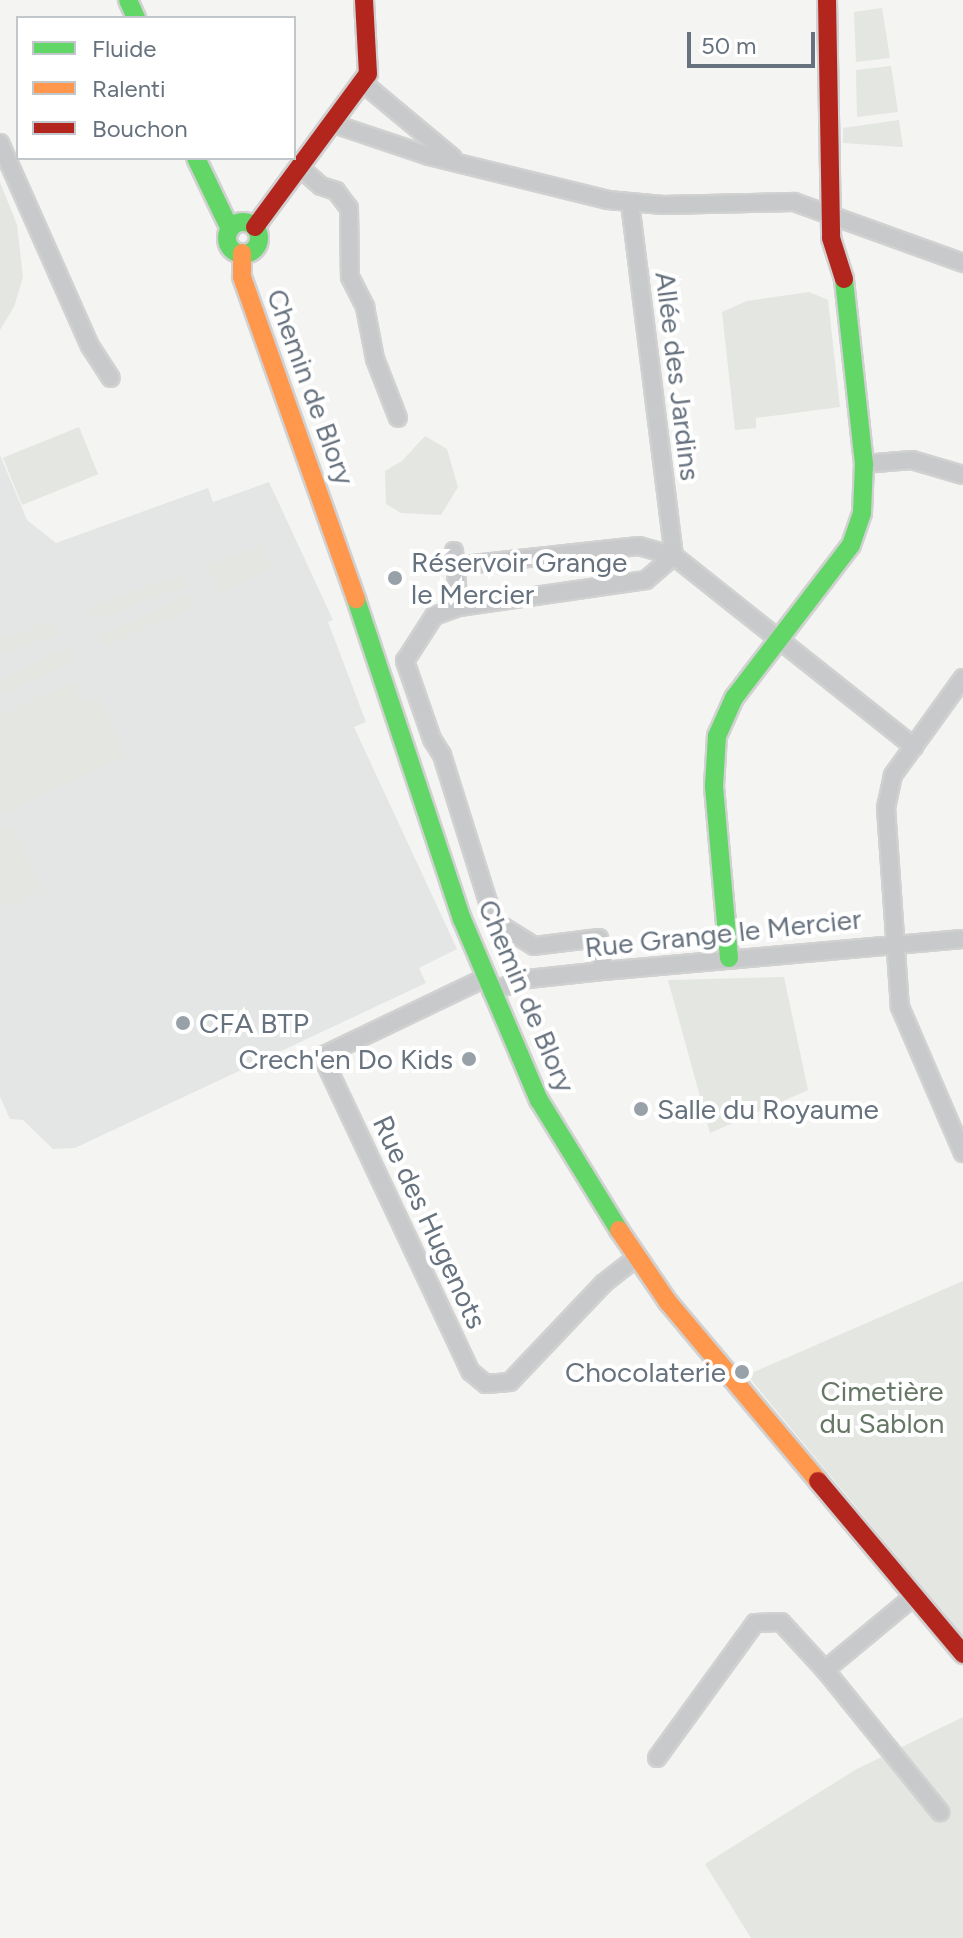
<!DOCTYPE html>
<meta charset="utf-8">
<style>
body{margin:0}
#map{position:relative;width:963px;height:1938px;overflow:hidden;background:#f4f4f3;font-family:Figtree,sans-serif}
div>[style]{position:absolute}
.built>*{inset:0;background:#e4e6e5}
.green>*{inset:0;background:#e4e6e2;transform-origin:0 0}
.roads{filter:drop-shadow(2px 0 #d1d1d1) drop-shadow(-2px 0 #d1d1d1) drop-shadow(0 2px #d1d1d1) drop-shadow(0 -2px #d1d1d1)}
.street>*{height:16px;margin:-8px;padding:0 8px;transform-origin:8px;border-radius:8px;background:#c8c9ca}
.fast>*{height:18px;margin:-9px;padding:0 9px;transform-origin:9px;border-radius:9px;background:#63d668}
.fast>.ring{margin:-9px;padding:0;box-sizing:content-box;background:none;border:18px solid #63d668;border-radius:50%}
.slow>*{height:18px;margin:-9px;padding:0 9px;transform-origin:9px;border-radius:9px;background:#ff974d}
.jam>*{height:18px;margin:-9px;padding:0 9px;transform-origin:9px;border-radius:9px;background:#b3261e}
.dots>*{width:22px;height:22px;translate:-50% -50%;box-sizing:border-box;border:4px solid #fff;border-radius:50%}
span{translate:-50% -50%;white-space:nowrap;text-align:center;line-height:1.15;-webkit-text-stroke:8px #fff;paint-order:stroke}
.street-label{font-size:28px;color:#67727f}
.poi-label{font-size:28px;color:#67727f}
.left{translate:0 -50%;text-align:left}
.right{translate:-100% -50%;text-align:right}
.park-label{font-size:28px;color:#677765}
.legend{position:absolute;left:16px;top:16px;width:280px;height:144px;box-sizing:border-box;background:#fff;border:2px solid #c2c7cc;margin:0;padding:10px 14px;list-style:none;font-size:24px;color:#67727f}
.legend li{display:flex;align-items:center;gap:16px;height:40px}
.legend b{width:40px;border:2px solid #c2c7cc}
.scale{position:absolute;left:687px;top:32px;width:128px;height:36px;box-sizing:border-box;border:4px solid #67727f;border-top:0;padding-left:10px;font-size:24px;line-height:28px;white-space:nowrap;color:#67727f;-webkit-text-stroke:6px #fff;paint-order:stroke}
</style>
<div id="map">
<div class="built">
<i style="clip-path:polygon(0 455px,27px 520px,56px 543px,208px 488px,213px 502px,269px 482px,333px 620px,328px 622px,366px 722px,354px 727px,457px 949px,419px 968px,426px 983px,75px 1148px,53px 1149px,23px 1120px,10px 1119px,0 1097px)"></i>
</div>
<div class="green">
<i style="clip-path:polygon(882px 8px,890px 58px,856px 62px,854px 12px)"></i>
<i style="clip-path:polygon(891px 66px,898px 112px,857px 117px,856px 70px)"></i>
<i style="clip-path:polygon(899px 120px,903px 147px,843px 143px,843px 128px)"></i>
<i style="clip-path:polygon(0 182px,17px 225px,23px 277px,14px 307px,0 330px)"></i>
<i style="clip-path:polygon(809px 292px,828px 300px,840px 407px,756px 418px,756px 428px,735px 430px,722px 312px,747px 301px)"></i>
<i style="left:79px;top:427px;width:51px;height:82px;rotate:68deg"></i>
<i style="clip-path:polygon(425px 436px,447px 449px,458px 487px,441px 515px,401px 513px,386px 504px,385px 471px,402px 461px)"></i>
<i style="clip-path:polygon(261px 546px,272px 569px,220px 593px,207px 565px)"></i>
<i style="clip-path:polygon(180px 575px,185px 586px,92px 621px,86px 608px)"></i>
<i style="clip-path:polygon(190px 595px,195px 605px,104px 647px,99px 635px)"></i>
<i style="clip-path:polygon(54px 620px,61px 633px,0 655px,0 640px)"></i>
<i style="left:68px;top:649px;width:14px;height:75px;rotate:65deg"></i>
<i style="clip-path:polygon(88px 675px,73px 683px,83px 705px,99px 698px,126px 756px,1px 815px,0 716px)"></i>
<i style="clip-path:polygon(12px 826px,41px 889px,0 909px,0 832px)"></i>
<i style="clip-path:polygon(784px 977px,808px 1090px,710px 1133px,668px 980px)"></i>
<i style="clip-path:polygon(963px 1281px,963px 1636px,747px 1375px)"></i>
<i style="clip-path:polygon(963px 1717px,963px 1938px,751px 1938px,705px 1864px,855px 1770px)"></i>
</div>
<div class="roads">
<div class="street">
<i style="left:363px;top:83px;width:117px;rotate:39.8deg"></i>
<i style="left:334px;top:124px;width:100px;rotate:18.6deg"></i>
<i style="left:429px;top:156px;width:184px;rotate:13.8deg"></i>
<i style="left:608px;top:200px;width:55px;rotate:5.2deg"></i>
<i style="left:663px;top:205px;width:131px;rotate:-1.3deg"></i>
<i style="left:794px;top:202px;width:180px;rotate:19.8deg"></i>
<i style="left:0;top:143px;width:222px;rotate:66.1deg"></i>
<i style="left:90px;top:346px;width:38px;rotate:57deg"></i>
<i style="left:299px;top:167px;width:29px;rotate:41deg"></i>
<i style="left:321px;top:186px;width:16px;rotate:18deg"></i>
<i style="left:336px;top:191px;width:21px;rotate:53deg"></i>
<i style="left:349px;top:208px;width:69px;rotate:89.2deg"></i>
<i style="left:350px;top:277px;width:34px;rotate:63deg"></i>
<i style="left:365px;top:307px;width:53px;rotate:79.1deg"></i>
<i style="left:375px;top:359px;width:63px;rotate:68.7deg"></i>
<i style="left:630px;top:203px;width:356px;rotate:82.9deg"></i>
<i style="left:864px;top:464px;width:48px;rotate:-4.8deg"></i>
<i style="left:912px;top:460px;width:53px;rotate:16.4deg"></i>
<i style="left:454px;top:551px;width:56px;rotate:84.9deg"></i>
<i style="left:455px;top:566px;width:185px;rotate:-6.2deg"></i>
<i style="left:639px;top:546px;width:36px;rotate:16deg"></i>
<i style="left:674px;top:556px;width:307px;rotate:38.5deg"></i>
<i style="left:963px;top:678px;width:120px;rotate:125.8deg"></i>
<i style="left:893px;top:775px;width:34px;rotate:102deg"></i>
<i style="left:886px;top:808px;width:199px;rotate:86deg"></i>
<i style="left:900px;top:1007px;width:159px;rotate:66.7deg"></i>
<i style="left:603px;top:971px;width:33px;rotate:-97deg"></i>
<i style="left:599px;top:938px;width:65px;rotate:173deg"></i>
<i style="left:534px;top:946px;width:47px;rotate:-148deg"></i>
<i style="left:494px;top:921px;width:174px;rotate:-107.4deg"></i>
<i style="left:442px;top:755px;width:19px;rotate:-122deg"></i>
<i style="left:432px;top:739px;width:83px;rotate:-109.1deg"></i>
<i style="left:405px;top:661px;width:54px;rotate:-57.2deg"></i>
<i style="left:434px;top:616px;width:27px;rotate:-20deg"></i>
<i style="left:459px;top:607px;width:189px;rotate:-8.2deg"></i>
<i style="left:646px;top:580px;width:37px;rotate:-41deg"></i>
<i style="left:485px;top:978px;width:181px;rotate:154.4deg"></i>
<i style="left:322px;top:1056px;width:349px;rotate:64.8deg"></i>
<i style="left:471px;top:1372px;width:19px;rotate:39deg"></i>
<i style="left:486px;top:1384px;width:24px;rotate:-5deg"></i>
<i style="left:510px;top:1382px;width:137px;rotate:-46.5deg"></i>
<i style="left:604px;top:1283px;width:41px;rotate:-38deg"></i>
<i style="left:491px;top:991px;width:39px;rotate:-18deg"></i>
<i style="left:528px;top:979px;width:75px;rotate:-6.1deg"></i>
<i style="left:603px;top:971px;width:361px;rotate:-5.1deg"></i>
<i style="left:825px;top:1670px;width:183px;rotate:51deg"></i>
<i style="left:657px;top:1758px;width:167px;rotate:-54deg"></i>
<i style="left:755px;top:1623px;width:26px;rotate:-2deg"></i>
<i style="left:781px;top:1622px;width:65px;rotate:47.5deg"></i>
<i style="left:825px;top:1670px;width:116px;rotate:-39.7deg"></i>
</div>
<div class="fast">
<i style="left:128px;top:0;width:20px;rotate:66deg"></i>
<i style="left:196px;top:158px;width:79px;rotate:64.4deg"></i>
<i class="ring" style="left:227px;top:222px;width:14px;height:14px"></i>
<i style="left:356px;top:599px;width:337px;rotate:71.7deg"></i>
<i style="left:462px;top:919px;width:197px;rotate:67deg"></i>
<i style="left:539px;top:1100px;width:153px;rotate:58.4deg"></i>
<i style="left:729px;top:958px;width:173px;rotate:-95deg"></i>
<i style="left:714px;top:786px;width:50px;rotate:-86.6deg"></i>
<i style="left:717px;top:736px;width:42px;rotate:-65.9deg"></i>
<i style="left:734px;top:698px;width:193px;rotate:-52.6deg"></i>
<i style="left:851px;top:545px;width:34px;rotate:-71deg"></i>
<i style="left:862px;top:513px;width:49px;rotate:-87.7deg"></i>
<i style="left:864px;top:464px;width:186px;rotate:-96.2deg"></i>
</div>
<div class="slow">
<i style="left:242px;top:253px;width:24px;rotate:90deg"></i>
<i style="left:242px;top:277px;width:342px;rotate:70.5deg"></i>
<i style="left:619px;top:1230px;width:87px;rotate:55.8deg"></i>
<i style="left:668px;top:1302px;width:234px;rotate:50deg"></i>
</div>
<div class="jam">
<i style="left:827px;top:0;width:238px;rotate:89deg"></i>
<i style="left:831px;top:238px;width:43px;rotate:72.4deg"></i>
<i style="left:255px;top:227px;width:190px;rotate:-53.6deg"></i>
<i style="left:368px;top:74px;width:74px;rotate:-93.1deg"></i>
<i style="left:818px;top:1481px;width:226px;rotate:50deg"></i>
</div>
</div>
<div class="dots">
<i style="left:395px;top:578px;background:#98a0a8"></i>
<i style="left:183px;top:1023px;background:#98a0a8"></i>
<i style="left:469px;top:1059px;background:#98a0a8"></i>
<i style="left:641px;top:1109px;background:#98a0a8"></i>
<i style="left:742px;top:1372px;background:#98a0a8"></i>
</div>
<div class="street-label">
<span style="left:678px;top:376px;rotate:83deg">Allée des Jardins</span>
<span style="left:311px;top:387px;rotate:70deg">Chemin de Blory</span>
<span style="left:723px;top:933px;rotate:-6deg">Rue Grange le Mercier</span>
<span style="left:527px;top:996px;rotate:67deg">Chemin de Blory</span>
<span style="left:430px;top:1222px;rotate:65deg">Rue des Hugenots</span>
</div>
<div class="poi-label">
<span class="left" style="left:411px;top:578px">Réservoir Grange<br>le Mercier</span>
<span class="left" style="left:199px;top:1023px">CFA BTP</span>
<span class="right" style="left:453px;top:1059px">Crech'en Do Kids</span>
<span class="left" style="left:657px;top:1109px">Salle du Royaume</span>
<span class="right" style="left:726px;top:1372px">Chocolaterie</span>
</div>
<div class="park-label">
<span style="left:882px;top:1407px">Cimetière<br>du Sablon</span>
</div>
<ul class="legend">
<li><b style="height:10px;background:#63d668"></b>Fluide</li>
<li><b style="height:10px;background:#ff974d"></b>Ralenti</li>
<li><b style="height:10px;background:#b3261e"></b>Bouchon</li>
</ul>
<div class="scale">50 m</div>
</div>
